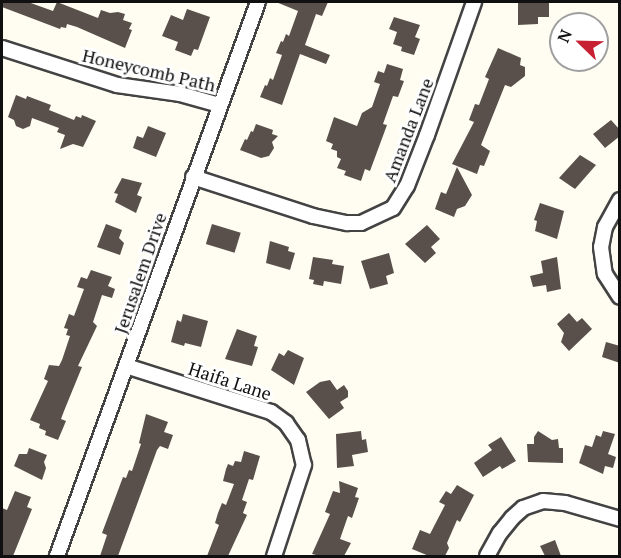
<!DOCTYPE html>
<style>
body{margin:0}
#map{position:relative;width:621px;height:558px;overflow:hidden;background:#fffcf2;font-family:"PT Serif",serif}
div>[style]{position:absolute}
.building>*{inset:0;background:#59504b;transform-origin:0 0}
.roads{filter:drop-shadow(2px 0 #434343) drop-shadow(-2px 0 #434343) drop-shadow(0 2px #434343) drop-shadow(0 -2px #434343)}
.street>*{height:14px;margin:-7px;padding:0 7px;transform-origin:7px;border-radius:7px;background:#fff}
span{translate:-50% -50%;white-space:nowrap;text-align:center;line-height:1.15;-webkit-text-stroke:6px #fff;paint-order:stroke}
.street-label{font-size:18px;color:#101010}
.frame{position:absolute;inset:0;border:3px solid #101010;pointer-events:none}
.north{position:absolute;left:549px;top:12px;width:60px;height:60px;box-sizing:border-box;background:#fff;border:2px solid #9f9f9f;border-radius:50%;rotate:293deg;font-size:16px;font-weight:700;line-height:24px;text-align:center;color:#101010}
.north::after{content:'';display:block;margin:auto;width:21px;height:27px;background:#c72033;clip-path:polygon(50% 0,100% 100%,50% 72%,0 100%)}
</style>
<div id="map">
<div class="building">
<i style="clip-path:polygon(2px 2px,28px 2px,53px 11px,57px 2px,98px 18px,101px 10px,110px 13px,118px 12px,125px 14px,123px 20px,132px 23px,129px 29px,132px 30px,125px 48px,77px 27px,67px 24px,66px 28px,61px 27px,60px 29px,2px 7px)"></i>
<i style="clip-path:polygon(276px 2px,328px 2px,322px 16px,316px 14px,305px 45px,330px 55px,326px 64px,300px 54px,282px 105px,260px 97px,265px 85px,267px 86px,270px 78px,273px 80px,282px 55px,276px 53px,281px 41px,283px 42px,286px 34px,289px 36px,298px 11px)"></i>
<i style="clip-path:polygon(518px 2px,549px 2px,549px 17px,538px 17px,538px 24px,518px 25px)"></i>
<i style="clip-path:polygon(187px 9px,210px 17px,198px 50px,194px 49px,191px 56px,175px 50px,178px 42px,162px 36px,171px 15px,183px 20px)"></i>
<i style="clip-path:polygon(394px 17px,420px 25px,415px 37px,420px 39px,414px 55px,401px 51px,402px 47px,393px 44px,397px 32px,389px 29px)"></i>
<i style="clip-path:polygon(498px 48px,521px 58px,520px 65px,525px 67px,525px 76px,511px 87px,505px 85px,481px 145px,490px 151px,484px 166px,480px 165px,477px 174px,452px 164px,474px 122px,469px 120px,475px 104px,479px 105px,489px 79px,485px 77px)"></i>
<i style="clip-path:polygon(387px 64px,403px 69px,400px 80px,404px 81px,398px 97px,393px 96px,383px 124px,387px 125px,370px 171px,365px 169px,361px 181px,344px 175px,346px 171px,337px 168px,341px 159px,337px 157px,337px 151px,331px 149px,333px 144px,326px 141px,334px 117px,357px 126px,362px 113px,372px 107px,380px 84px,374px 82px,378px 71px,384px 73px)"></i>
<i style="clip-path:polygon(16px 95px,26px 99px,27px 96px,51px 105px,49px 110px,74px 120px,76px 116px,81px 118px,82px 115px,96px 121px,83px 147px,73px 144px,60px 149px,65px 135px,57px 132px,59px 128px,32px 118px,30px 126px,23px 129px,16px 126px,14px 120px,8px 117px)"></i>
<i style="clip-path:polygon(611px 120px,620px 130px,620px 136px,605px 148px,593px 134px)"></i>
<i style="clip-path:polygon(256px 124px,273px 130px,272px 134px,278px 136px,272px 142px,274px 148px,269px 156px,261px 158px,240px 150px,245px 139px,247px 140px,251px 131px,253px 132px)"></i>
<i style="clip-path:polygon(148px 126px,166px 133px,156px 157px,133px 148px,137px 136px,143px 138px)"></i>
<i style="clip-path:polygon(580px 155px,596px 165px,575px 189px,559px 178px)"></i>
<i style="clip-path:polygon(457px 167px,472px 195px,465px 206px,457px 209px,454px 217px,435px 209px,441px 192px,446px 194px)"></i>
<i style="clip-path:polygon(122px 178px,142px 183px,137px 195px,142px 197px,136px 213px,115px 202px,118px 194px,114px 193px)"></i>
<i style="clip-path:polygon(540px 203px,564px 211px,557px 239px,535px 231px,537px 221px,534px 220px)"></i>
<i style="clip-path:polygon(106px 224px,122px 230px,119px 238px,124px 243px,120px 255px,97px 247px)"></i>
<i style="left:212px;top:224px;width:30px;height:21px;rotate:17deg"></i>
<i style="clip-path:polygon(427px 225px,440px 239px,431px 247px,436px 253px,425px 263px,405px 244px)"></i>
<i style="clip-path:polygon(270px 241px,289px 247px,288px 251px,295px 253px,290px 270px,266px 263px)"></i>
<i style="clip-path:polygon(389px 253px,394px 273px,386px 276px,388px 284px,370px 289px,361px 261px)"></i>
<i style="clip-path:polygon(313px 257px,333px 260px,332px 264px,344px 266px,341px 284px,324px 281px,323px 286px,313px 284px,314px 280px,309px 279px)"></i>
<i style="clip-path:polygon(557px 257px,561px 289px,547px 292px,546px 285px,533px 287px,530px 276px,543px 273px,541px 261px)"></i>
<i style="clip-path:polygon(91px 270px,112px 277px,108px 286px,115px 289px,112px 298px,102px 295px,93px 322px,97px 326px,78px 366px,82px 367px,64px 411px,61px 419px,66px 421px,58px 440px,45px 435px,46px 431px,39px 428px,40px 424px,30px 420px,48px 381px,44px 379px,49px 365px,59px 366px,62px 360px,70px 336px,66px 335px,68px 329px,64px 328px,69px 314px,74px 316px,84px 289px,77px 287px,81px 277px,87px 279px)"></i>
<i style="clip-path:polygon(569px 313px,577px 322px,582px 318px,592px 329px,569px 351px,561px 342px,564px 333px,557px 324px)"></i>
<i style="clip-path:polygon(183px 314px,208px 321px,201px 347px,185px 343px,184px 346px,171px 342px,177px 320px,181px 322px)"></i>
<i style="clip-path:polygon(237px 329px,257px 336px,254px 346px,258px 347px,252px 366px,225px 359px)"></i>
<i style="clip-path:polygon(606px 342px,620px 346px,620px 363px,602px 357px)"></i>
<i style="clip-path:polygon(288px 350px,304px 358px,294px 385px,271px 370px,279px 353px,284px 356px)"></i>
<i style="clip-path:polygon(330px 380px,337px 390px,344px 385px,348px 391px,348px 397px,340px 402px,344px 408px,329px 419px,306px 392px,320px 382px)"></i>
<i style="clip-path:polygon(146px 414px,168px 422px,164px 432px,173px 435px,168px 449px,160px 446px,157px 450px,118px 556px,100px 556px,107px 535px,102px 533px,123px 477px,126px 478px,129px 470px,132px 471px,141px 444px,139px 443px)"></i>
<i style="clip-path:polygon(361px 431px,362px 440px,366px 439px,368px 452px,352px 455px,354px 466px,337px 468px,336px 434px)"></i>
<i style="clip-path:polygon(538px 431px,552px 440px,558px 439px,559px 448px,563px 448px,563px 463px,528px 462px,527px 444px,534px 444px,534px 437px)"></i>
<i style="clip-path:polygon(603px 431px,615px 434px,608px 454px,616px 457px,613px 468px,605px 466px,603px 474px,579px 463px,585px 445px,592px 447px,596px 435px,601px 437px)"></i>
<i style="clip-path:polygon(501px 437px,516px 461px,502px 469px,500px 466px,483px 477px,474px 463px,492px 450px,488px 445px)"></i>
<i style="clip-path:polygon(29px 448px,47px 455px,44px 462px,46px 468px,42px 480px,14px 466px,19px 454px,27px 454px)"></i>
<i style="clip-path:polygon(244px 451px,260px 456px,253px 480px,249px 479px,242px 500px,247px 502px,243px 513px,247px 515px,228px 556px,207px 556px,219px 525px,215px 523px,218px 513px,222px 503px,226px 505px,234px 484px,223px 481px,226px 469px,228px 464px,233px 466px,235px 461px,241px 462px)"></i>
<i style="clip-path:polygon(339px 481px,358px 488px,355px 497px,359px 498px,352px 518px,348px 516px,340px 539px,351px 543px,344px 556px,320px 556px,312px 554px,330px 514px,325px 512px,333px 491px,340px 493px)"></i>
<i style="clip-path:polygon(457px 485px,474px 495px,460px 522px,457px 520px,447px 543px,449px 548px,445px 556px,429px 556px,412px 549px,420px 530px,430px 534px,445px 505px,439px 502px,446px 491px,451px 494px)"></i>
<i style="clip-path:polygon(15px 491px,31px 497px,27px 507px,32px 509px,13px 556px,2px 556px,2px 508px,7px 510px)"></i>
<i style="clip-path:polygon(555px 540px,561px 556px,545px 556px,540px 546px)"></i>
</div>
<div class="roads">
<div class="street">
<i style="left:2px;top:48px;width:121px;rotate:17.8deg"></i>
<i style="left:117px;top:85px;width:64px;rotate:8.1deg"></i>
<i style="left:180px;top:94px;width:41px;rotate:15.4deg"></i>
<i style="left:193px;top:177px;width:126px;rotate:18deg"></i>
<i style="left:313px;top:216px;width:35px;rotate:12deg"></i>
<i style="left:347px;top:223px;width:14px"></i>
<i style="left:361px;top:223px;width:35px;rotate:-25deg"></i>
<i style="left:393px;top:208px;width:26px;rotate:-58deg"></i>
<i style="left:407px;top:186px;width:55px;rotate:-68.6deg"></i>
<i style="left:427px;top:135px;width:141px;rotate:-70.5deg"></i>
<i style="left:620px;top:200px;width:31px;rotate:119deg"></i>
<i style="left:605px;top:227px;width:20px;rotate:101deg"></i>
<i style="left:601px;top:247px;width:27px;rotate:82deg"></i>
<i style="left:605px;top:274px;width:27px;rotate:57deg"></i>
<i style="left:126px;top:366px;width:152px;rotate:17.6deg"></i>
<i style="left:271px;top:412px;width:19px;rotate:36deg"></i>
<i style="left:286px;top:423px;width:21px;rotate:55deg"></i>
<i style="left:298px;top:440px;width:26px;rotate:77deg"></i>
<i style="left:304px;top:465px;width:96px;rotate:108.2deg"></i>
<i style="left:57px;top:556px;width:589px;rotate:-70.06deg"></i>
<i style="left:487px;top:556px;width:26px;rotate:-61deg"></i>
<i style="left:500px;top:533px;width:19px;rotate:-51deg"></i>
<i style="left:512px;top:518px;width:15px;rotate:-42deg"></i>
<i style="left:523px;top:508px;width:21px;rotate:-19deg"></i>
<i style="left:543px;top:501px;width:22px;rotate:5deg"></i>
<i style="left:565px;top:503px;width:57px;rotate:16.2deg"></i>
</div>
</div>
<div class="street-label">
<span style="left:149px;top:70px;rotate:13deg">Honeycomb Path</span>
<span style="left:408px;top:130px;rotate:-69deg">Amanda Lane</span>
<span style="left:140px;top:273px;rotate:-71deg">Jerusalem Drive</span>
<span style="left:230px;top:381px;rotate:18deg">Haifa Lane</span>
</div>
<div class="frame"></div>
<div class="north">N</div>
</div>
